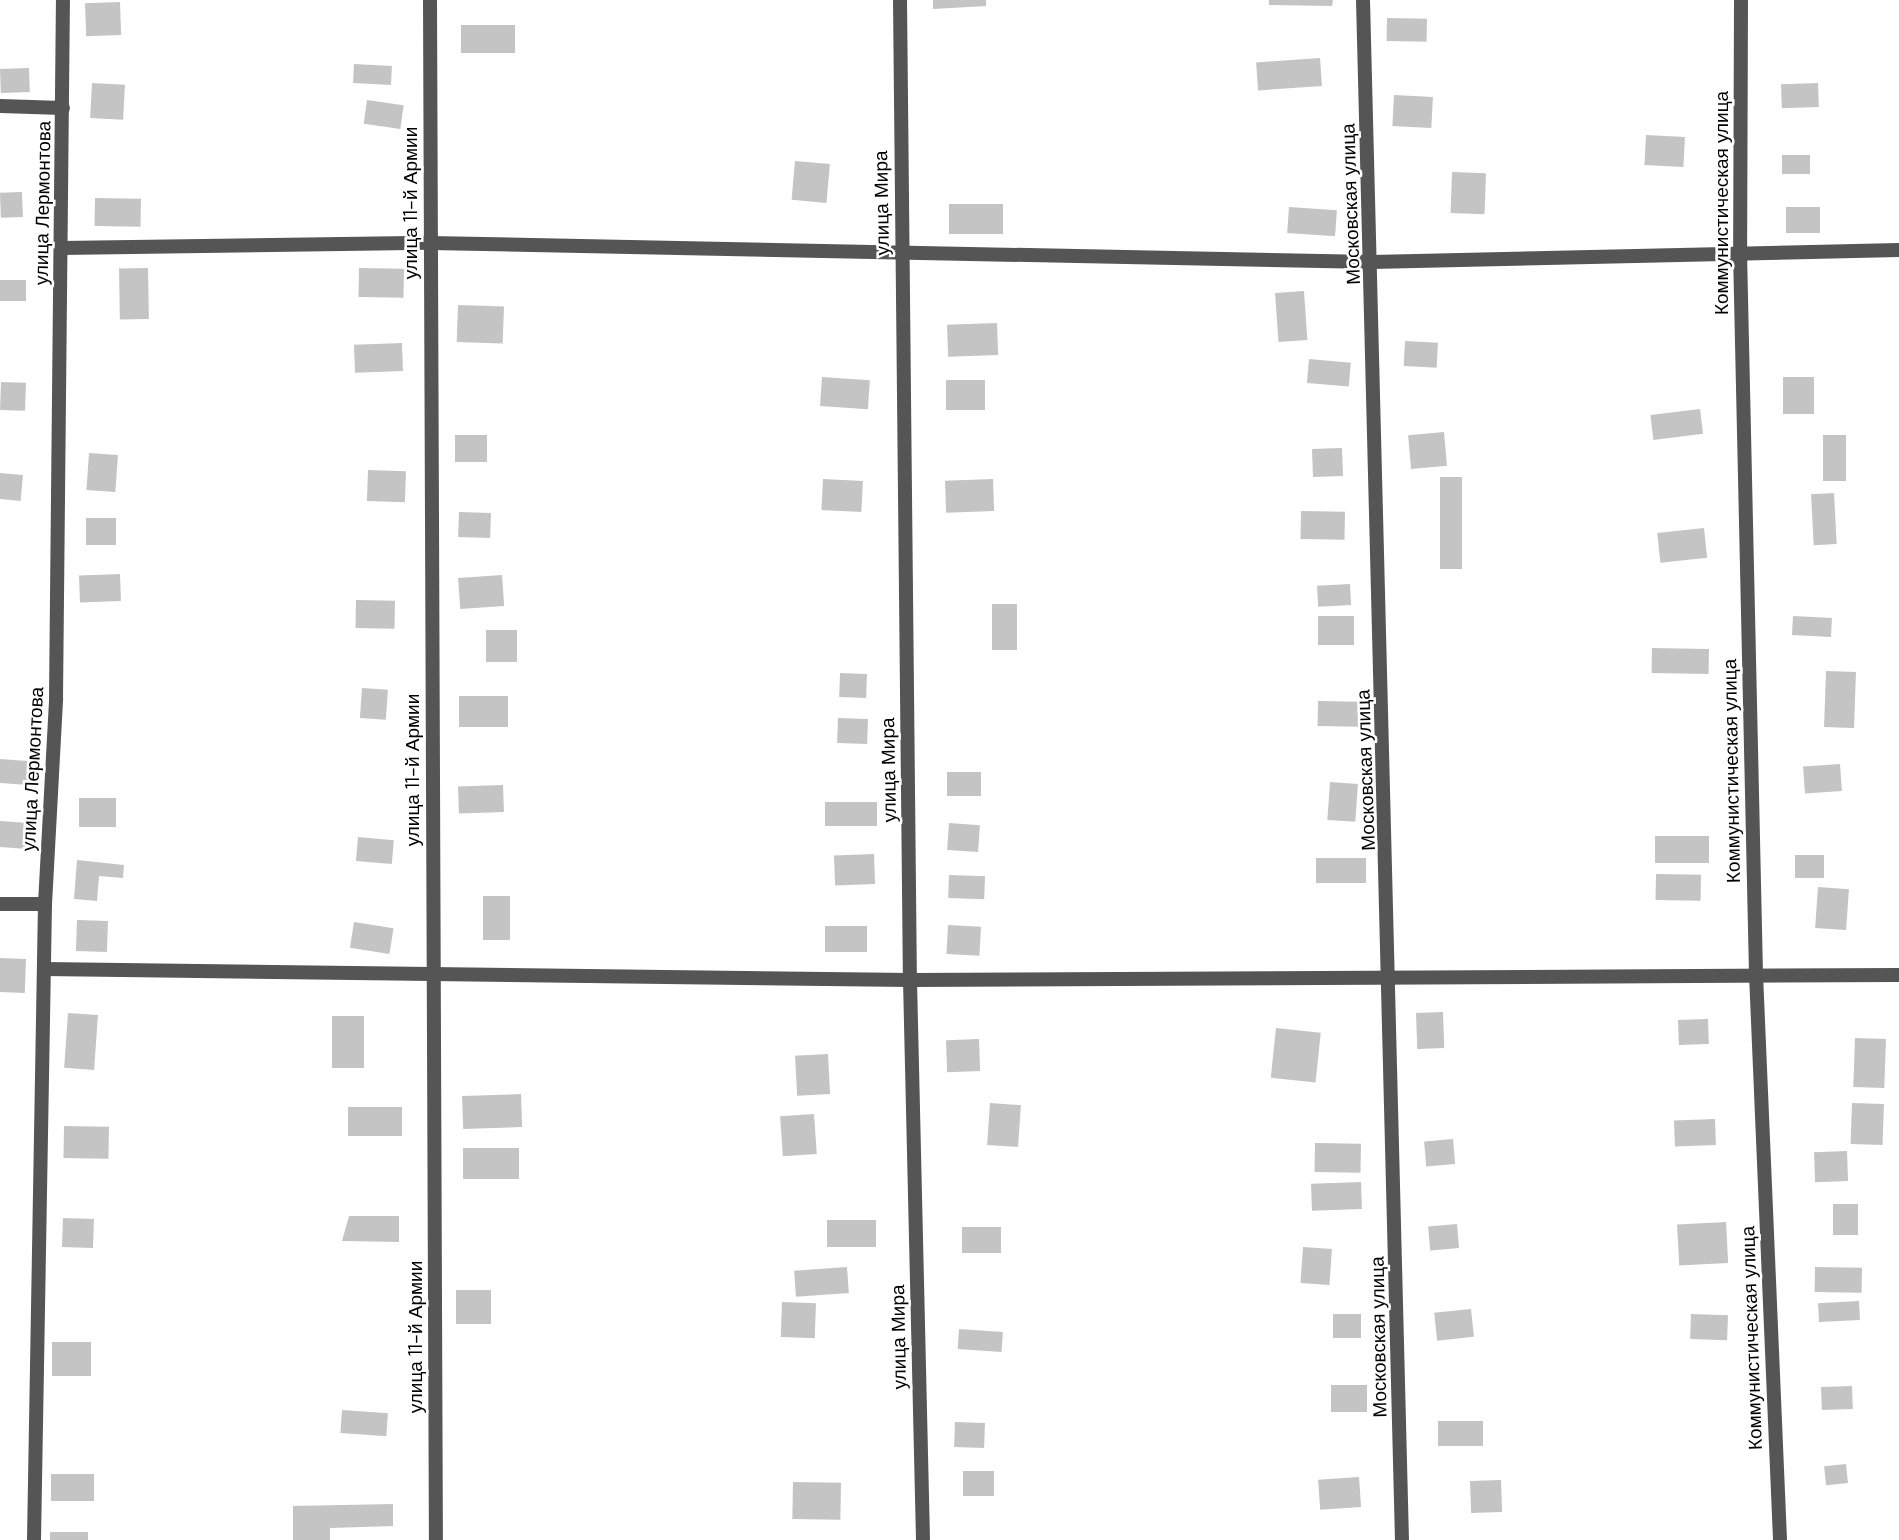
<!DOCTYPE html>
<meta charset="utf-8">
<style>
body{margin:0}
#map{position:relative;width:1899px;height:1540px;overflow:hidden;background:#fff;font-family:"DM Sans",sans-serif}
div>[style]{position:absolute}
.building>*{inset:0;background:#c4c4c4;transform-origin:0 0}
.minor>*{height:14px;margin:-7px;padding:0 7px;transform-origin:7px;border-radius:7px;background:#555}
.tertiary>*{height:14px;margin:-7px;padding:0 7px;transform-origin:7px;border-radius:7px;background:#555}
span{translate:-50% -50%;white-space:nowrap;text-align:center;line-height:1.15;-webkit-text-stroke:5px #fff;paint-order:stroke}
.street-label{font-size:19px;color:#000}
</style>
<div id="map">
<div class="building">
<i style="clip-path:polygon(933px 0,986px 0,986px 6px,933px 9px)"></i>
<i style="clip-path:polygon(1269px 0,1333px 0,1332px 6px,1269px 5px)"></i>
<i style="left:120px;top:2px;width:33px;height:35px;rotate:88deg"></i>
<i style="left:1387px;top:18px;width:40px;height:23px;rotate:1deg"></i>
<i style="left:461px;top:25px;width:54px;height:28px"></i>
<i style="left:1320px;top:58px;width:28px;height:64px;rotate:86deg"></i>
<i style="left:354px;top:64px;width:38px;height:19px;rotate:3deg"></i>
<i style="left:29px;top:68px;width:24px;height:29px;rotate:88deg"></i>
<i style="left:92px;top:83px;width:33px;height:35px;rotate:3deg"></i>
<i style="left:1818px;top:83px;width:24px;height:37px;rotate:88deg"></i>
<i style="left:1394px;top:95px;width:39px;height:31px;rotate:3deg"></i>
<i style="left:367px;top:100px;width:37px;height:24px;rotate:8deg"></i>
<i style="left:1646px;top:135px;width:39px;height:30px;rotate:3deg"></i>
<i style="left:1782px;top:155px;width:28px;height:19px"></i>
<i style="left:795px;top:161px;width:35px;height:39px;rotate:5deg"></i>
<i style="left:1452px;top:172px;width:34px;height:41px;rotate:2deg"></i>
<i style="left:22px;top:192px;width:25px;height:22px;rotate:88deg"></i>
<i style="left:95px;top:198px;width:46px;height:28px;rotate:1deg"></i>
<i style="left:1003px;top:204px;width:30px;height:54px;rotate:90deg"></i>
<i style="left:1289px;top:207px;width:48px;height:26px;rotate:4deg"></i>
<i style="left:1820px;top:207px;width:26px;height:34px;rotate:90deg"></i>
<i style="left:148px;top:268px;width:51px;height:29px;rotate:89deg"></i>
<i style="left:359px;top:268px;width:45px;height:29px;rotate:1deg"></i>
<i style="left:0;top:280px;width:26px;height:21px"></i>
<i style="left:1304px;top:291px;width:49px;height:29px;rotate:86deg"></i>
<i style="left:458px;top:305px;width:46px;height:37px;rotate:2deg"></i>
<i style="left:997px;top:323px;width:32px;height:50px;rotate:88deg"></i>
<i style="left:1405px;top:341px;width:33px;height:25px;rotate:3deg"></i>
<i style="left:402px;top:343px;width:28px;height:48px;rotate:88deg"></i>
<i style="left:1309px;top:359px;width:42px;height:24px;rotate:5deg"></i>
<i style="left:822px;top:377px;width:48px;height:29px;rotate:4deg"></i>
<i style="left:1783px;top:377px;width:31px;height:37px"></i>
<i style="left:946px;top:380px;width:39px;height:30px"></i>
<i style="left:1px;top:382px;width:25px;height:28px;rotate:2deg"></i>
<i style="left:1700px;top:409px;width:25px;height:50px;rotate:83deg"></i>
<i style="left:1444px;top:432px;width:34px;height:36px;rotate:85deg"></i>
<i style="left:455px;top:435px;width:32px;height:27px"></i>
<i style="left:1823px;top:435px;width:23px;height:46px"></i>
<i style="left:1342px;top:448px;width:28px;height:30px;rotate:88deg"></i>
<i style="left:89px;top:453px;width:29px;height:37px;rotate:4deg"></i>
<i style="left:368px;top:470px;width:38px;height:31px;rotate:2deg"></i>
<i style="left:0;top:473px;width:23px;height:26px;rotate:5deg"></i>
<i style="left:1440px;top:477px;width:22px;height:92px"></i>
<i style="left:823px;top:479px;width:40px;height:31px;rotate:3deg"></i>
<i style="left:993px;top:479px;width:32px;height:48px;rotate:88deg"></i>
<i style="left:1834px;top:493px;width:51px;height:23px;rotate:87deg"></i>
<i style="left:1301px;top:511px;width:44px;height:28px;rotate:1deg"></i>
<i style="left:459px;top:512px;width:32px;height:25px;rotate:2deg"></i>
<i style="left:86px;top:518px;width:30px;height:27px"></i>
<i style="left:1704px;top:528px;width:30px;height:47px;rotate:84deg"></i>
<i style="left:120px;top:574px;width:27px;height:41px;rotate:88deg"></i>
<i style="left:502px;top:575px;width:31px;height:44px;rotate:86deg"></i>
<i style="left:1350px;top:584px;width:21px;height:33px;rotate:87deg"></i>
<i style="left:356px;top:600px;width:39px;height:28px;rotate:1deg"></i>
<i style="left:992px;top:604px;width:25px;height:46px"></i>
<i style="left:1318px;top:616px;width:36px;height:29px"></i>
<i style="left:1793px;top:616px;width:39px;height:19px;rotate:3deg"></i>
<i style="left:486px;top:630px;width:31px;height:32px"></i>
<i style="left:1652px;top:648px;width:57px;height:25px;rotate:1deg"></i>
<i style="left:1826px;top:671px;width:30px;height:56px;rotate:2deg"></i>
<i style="left:840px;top:673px;width:27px;height:24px;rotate:2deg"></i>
<i style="left:362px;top:688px;width:26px;height:30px;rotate:4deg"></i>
<i style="left:459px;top:696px;width:49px;height:31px"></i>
<i style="left:1318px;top:701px;width:41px;height:25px;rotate:1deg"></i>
<i style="left:838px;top:718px;width:30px;height:25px;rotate:2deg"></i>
<i style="left:0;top:759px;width:31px;height:24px;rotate:4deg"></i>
<i style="left:1840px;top:764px;width:27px;height:37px;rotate:86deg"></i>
<i style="left:947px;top:772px;width:34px;height:24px"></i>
<i style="left:1330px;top:782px;width:28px;height:38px;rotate:4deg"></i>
<i style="left:503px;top:785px;width:27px;height:45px;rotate:88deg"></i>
<i style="left:116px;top:798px;width:29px;height:37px;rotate:90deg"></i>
<i style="left:825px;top:802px;width:52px;height:24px"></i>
<i style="left:0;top:821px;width:32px;height:26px;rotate:4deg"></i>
<i style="left:949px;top:823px;width:31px;height:27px;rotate:4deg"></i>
<i style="left:1655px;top:836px;width:54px;height:27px"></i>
<i style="left:358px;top:837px;width:36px;height:24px;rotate:5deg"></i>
<i style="left:874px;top:854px;width:30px;height:40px;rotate:88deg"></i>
<i style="left:1795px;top:855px;width:29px;height:23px"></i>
<i style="left:1316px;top:858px;width:50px;height:25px"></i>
<i style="clip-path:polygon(77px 860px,124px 865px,123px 878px,99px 876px,97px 901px,74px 899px)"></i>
<i style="left:1656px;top:874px;width:45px;height:26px;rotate:1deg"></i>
<i style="left:949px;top:875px;width:36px;height:23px;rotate:2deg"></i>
<i style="left:1818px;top:887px;width:31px;height:41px;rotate:4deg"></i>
<i style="left:483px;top:896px;width:27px;height:44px"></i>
<i style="left:77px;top:920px;width:31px;height:31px;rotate:2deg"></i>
<i style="left:354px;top:922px;width:40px;height:26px;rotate:9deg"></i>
<i style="left:948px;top:925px;width:33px;height:29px;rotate:3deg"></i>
<i style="left:867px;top:926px;width:26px;height:42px;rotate:90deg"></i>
<i style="left:0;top:958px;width:26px;height:34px;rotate:2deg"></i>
<i style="left:1443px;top:1012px;width:36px;height:27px;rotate:88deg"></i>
<i style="left:68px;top:1013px;width:30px;height:55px;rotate:4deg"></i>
<i style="left:364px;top:1016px;width:52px;height:32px;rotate:90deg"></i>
<i style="left:1708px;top:1019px;width:25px;height:30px;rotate:88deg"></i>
<i style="left:1276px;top:1028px;width:45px;height:50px;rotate:6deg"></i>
<i style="left:1855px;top:1038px;width:31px;height:49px;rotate:2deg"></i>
<i style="left:979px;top:1039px;width:32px;height:33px;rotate:88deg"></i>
<i style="left:828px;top:1054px;width:40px;height:33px;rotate:87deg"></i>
<i style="left:521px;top:1094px;width:33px;height:59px;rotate:88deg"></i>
<i style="left:990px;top:1103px;width:31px;height:42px;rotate:4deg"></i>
<i style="left:1852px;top:1103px;width:32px;height:41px;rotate:2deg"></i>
<i style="left:348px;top:1107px;width:54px;height:29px"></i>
<i style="left:814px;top:1114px;width:40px;height:34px;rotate:86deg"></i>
<i style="left:1715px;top:1119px;width:26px;height:41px;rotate:88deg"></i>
<i style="left:64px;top:1126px;width:45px;height:32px;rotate:1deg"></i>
<i style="left:1453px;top:1139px;width:25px;height:29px;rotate:85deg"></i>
<i style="left:1315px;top:1143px;width:46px;height:29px;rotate:1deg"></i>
<i style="left:519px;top:1148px;width:31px;height:56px;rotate:90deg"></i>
<i style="left:1847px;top:1151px;width:30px;height:33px;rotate:88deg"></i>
<i style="left:1361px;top:1182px;width:27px;height:50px;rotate:88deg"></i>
<i style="left:1858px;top:1204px;width:31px;height:25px;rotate:90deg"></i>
<i style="clip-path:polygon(349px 1216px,399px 1216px,399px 1242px,342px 1241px)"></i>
<i style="left:63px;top:1218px;width:31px;height:29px;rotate:2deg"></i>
<i style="left:827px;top:1220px;width:49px;height:27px"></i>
<i style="left:1726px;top:1222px;width:41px;height:49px;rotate:87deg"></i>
<i style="left:1457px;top:1224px;width:24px;height:29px;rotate:85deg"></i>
<i style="left:962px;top:1227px;width:39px;height:26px"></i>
<i style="left:1303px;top:1247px;width:29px;height:36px;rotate:4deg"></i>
<i style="left:847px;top:1267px;width:26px;height:53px;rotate:86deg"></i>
<i style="left:1815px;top:1267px;width:47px;height:25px;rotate:1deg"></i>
<i style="left:456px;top:1290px;width:35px;height:34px"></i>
<i style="left:1859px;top:1301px;width:19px;height:41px;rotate:87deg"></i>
<i style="left:782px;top:1302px;width:34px;height:35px;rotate:2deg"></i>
<i style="left:1471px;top:1309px;width:28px;height:37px;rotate:84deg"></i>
<i style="left:1333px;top:1314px;width:28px;height:24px"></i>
<i style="left:1691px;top:1314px;width:37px;height:25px;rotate:2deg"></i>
<i style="left:959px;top:1329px;width:44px;height:20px;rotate:4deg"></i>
<i style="left:52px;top:1342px;width:39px;height:34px"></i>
<i style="left:1331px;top:1385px;width:36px;height:27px"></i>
<i style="left:1852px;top:1386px;width:23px;height:31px;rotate:88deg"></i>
<i style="left:342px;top:1410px;width:46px;height:23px;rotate:4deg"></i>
<i style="left:1438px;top:1421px;width:45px;height:25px"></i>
<i style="left:955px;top:1422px;width:30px;height:25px;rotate:2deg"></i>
<i style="left:1846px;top:1464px;width:19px;height:22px;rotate:84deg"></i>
<i style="left:963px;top:1471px;width:31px;height:25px"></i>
<i style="left:51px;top:1474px;width:43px;height:27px"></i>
<i style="left:1359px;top:1477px;width:30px;height:41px;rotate:86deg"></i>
<i style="left:1501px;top:1480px;width:32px;height:31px;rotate:88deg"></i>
<i style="left:793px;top:1482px;width:48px;height:37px;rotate:1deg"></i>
<i style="clip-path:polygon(393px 1504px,393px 1526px,330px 1528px,330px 1540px,293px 1540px,293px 1506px)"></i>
<i style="left:50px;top:1532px;width:38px;height:8px"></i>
</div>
<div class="minor">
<i style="left:430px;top:0;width:1540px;rotate:89.78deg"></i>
<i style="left:1363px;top:0;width:1540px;rotate:88.55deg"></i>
<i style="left:1741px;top:0;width:252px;rotate:90.2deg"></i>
<i style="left:1740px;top:252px;width:722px;rotate:88.73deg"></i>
<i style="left:1756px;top:974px;width:567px;rotate:87.57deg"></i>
<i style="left:0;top:106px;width:63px;rotate:1.8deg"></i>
<i style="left:61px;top:248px;width:369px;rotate:-0.8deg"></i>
<i style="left:430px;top:243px;width:942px;rotate:1.16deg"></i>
<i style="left:1372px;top:262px;width:527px;rotate:-1.3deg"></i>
<i style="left:0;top:904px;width:45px"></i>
<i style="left:44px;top:969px;width:866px;rotate:0.73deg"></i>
<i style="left:910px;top:980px;width:989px;rotate:-0.29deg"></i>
<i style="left:34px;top:1540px;width:636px;rotate:-89.01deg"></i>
<i style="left:45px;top:904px;width:206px;rotate:-86.9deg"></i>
<i style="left:56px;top:698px;width:698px;rotate:-89.43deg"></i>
</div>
<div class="tertiary">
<i style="left:900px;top:0;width:980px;rotate:89.42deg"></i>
<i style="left:910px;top:980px;width:560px;rotate:88.67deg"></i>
</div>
<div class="street-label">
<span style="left:43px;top:203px;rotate:-89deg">улица Лермонтова</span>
<span style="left:411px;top:203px;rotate:-90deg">улица 11-й Армии</span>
<span style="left:882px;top:203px;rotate:-91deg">улица Мира</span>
<span style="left:1722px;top:203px;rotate:-90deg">Коммунистическая улица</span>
<span style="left:1351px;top:204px;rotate:-92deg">Московская улица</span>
<span style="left:33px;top:769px;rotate:-87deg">улица Лермонтова</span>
<span style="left:413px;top:770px;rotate:-90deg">улица 11-й Армии</span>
<span style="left:889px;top:770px;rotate:-91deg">улица Мира</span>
<span style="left:1366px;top:770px;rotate:-92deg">Московская улица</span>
<span style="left:1732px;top:771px;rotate:-91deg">Коммунистическая улица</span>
<span style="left:416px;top:1337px;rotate:-90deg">улица 11-й Армии</span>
<span style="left:899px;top:1337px;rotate:-91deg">улица Мира</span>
<span style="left:1379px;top:1337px;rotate:-91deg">Московская улица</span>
<span style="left:1752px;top:1338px;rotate:-92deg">Коммунистическая улица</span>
</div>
</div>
